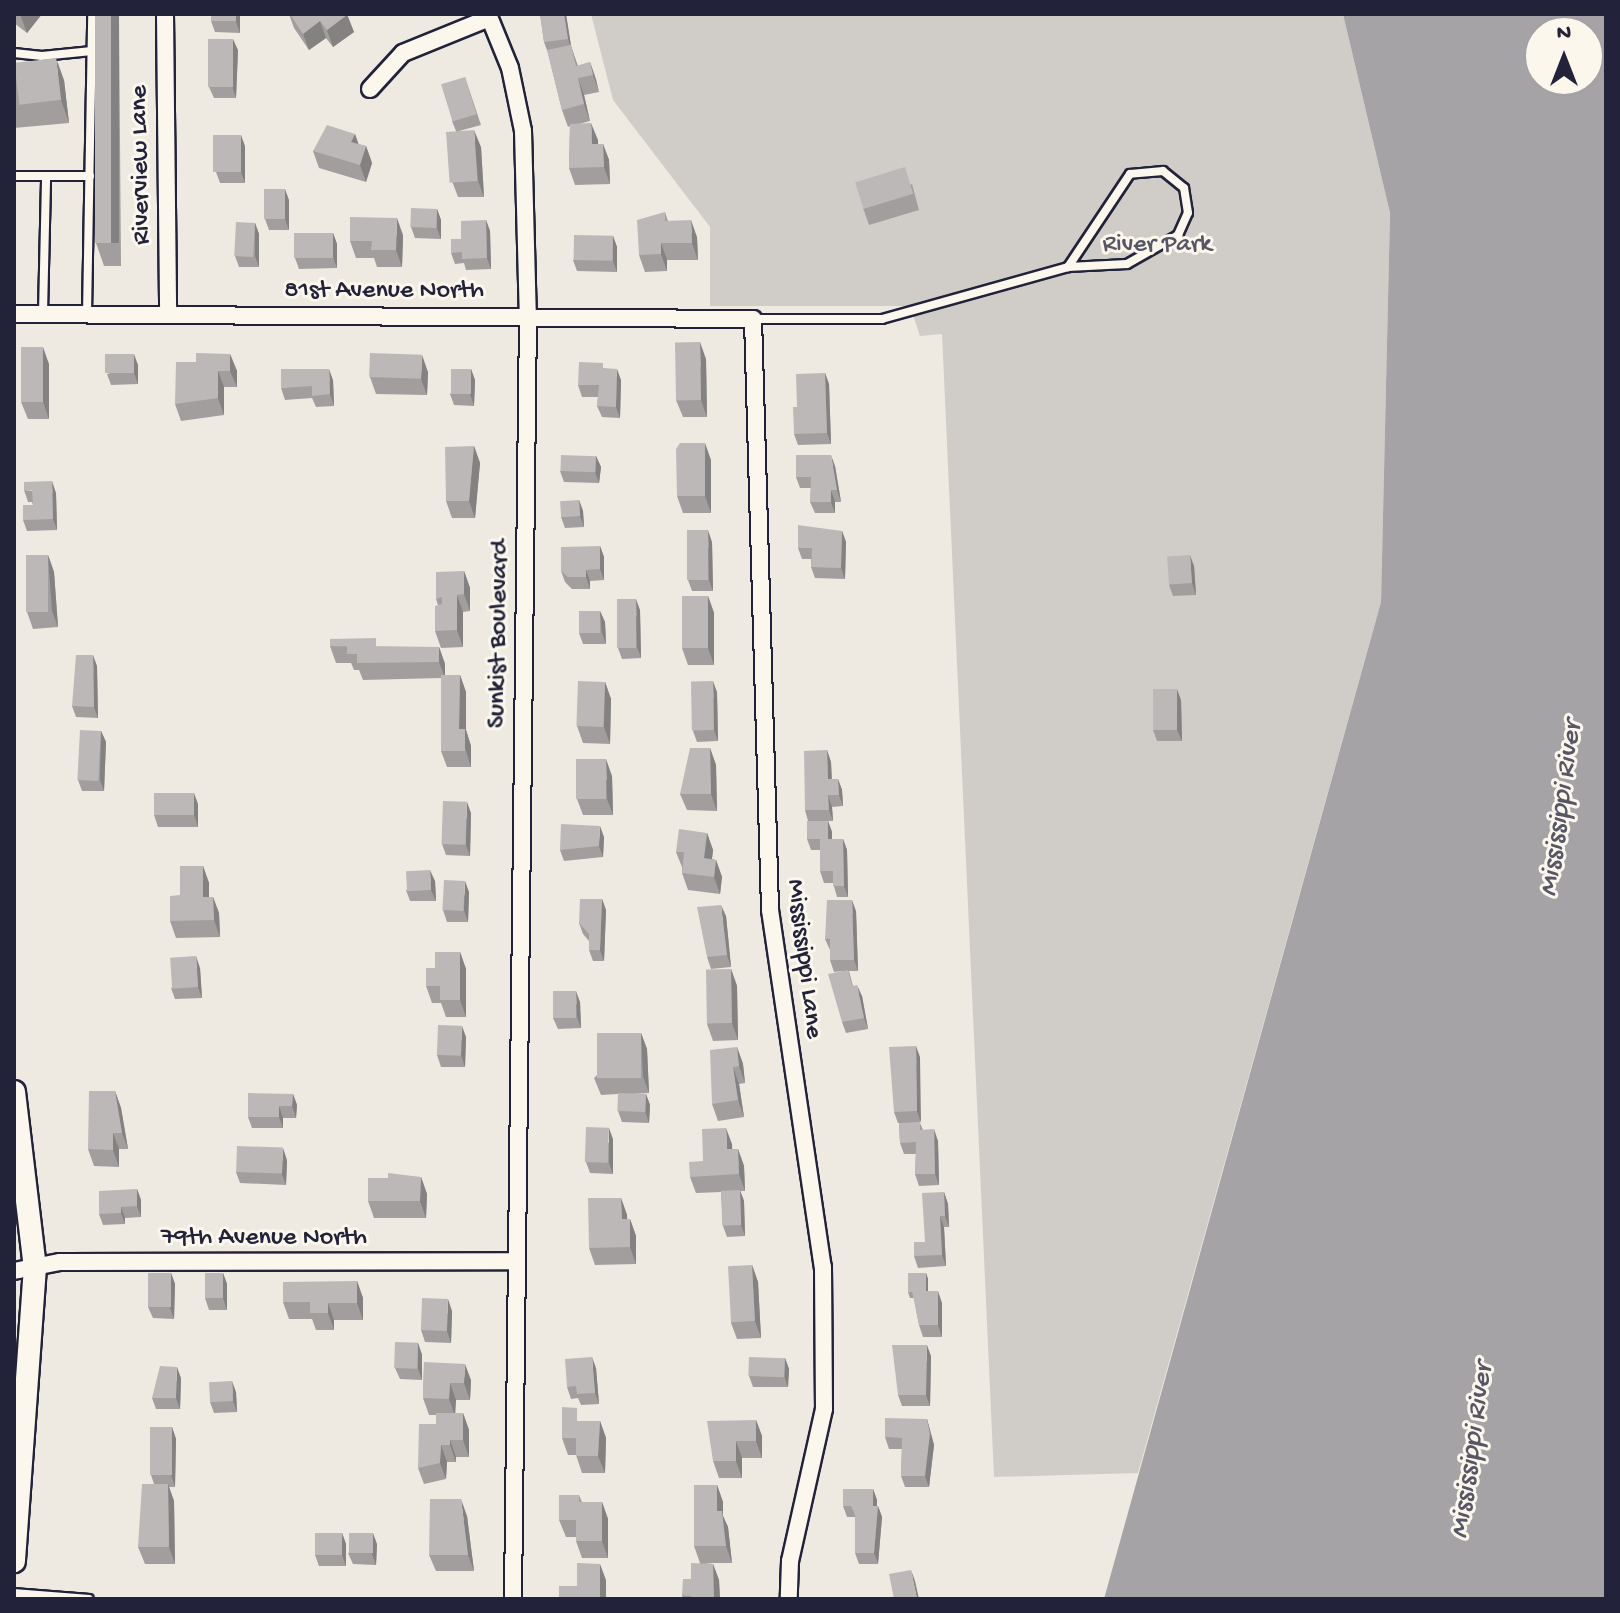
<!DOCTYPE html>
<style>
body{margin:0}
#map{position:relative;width:1620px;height:1613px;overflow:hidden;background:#eeeae2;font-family:"Gochi Hand",sans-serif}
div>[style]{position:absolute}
.green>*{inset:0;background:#d0cdc9}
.water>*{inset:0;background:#a6a3a7}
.roads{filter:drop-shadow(2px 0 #22223b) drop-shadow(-2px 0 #22223b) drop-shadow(0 2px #22223b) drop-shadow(0 -2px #22223b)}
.lane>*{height:8px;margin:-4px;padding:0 4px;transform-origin:4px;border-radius:4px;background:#fbf7ec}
.street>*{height:16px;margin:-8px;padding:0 8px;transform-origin:8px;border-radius:8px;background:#fbf7ec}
.secondary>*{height:22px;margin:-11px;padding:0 11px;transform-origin:11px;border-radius:11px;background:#fbf7ec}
.wall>*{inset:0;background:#a29e9e}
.shaded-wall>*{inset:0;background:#848181;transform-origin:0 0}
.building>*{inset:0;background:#bcb8b8;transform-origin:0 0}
span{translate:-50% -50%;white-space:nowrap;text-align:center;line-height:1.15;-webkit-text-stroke:6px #fbf7ec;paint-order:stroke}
.street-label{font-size:26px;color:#22223b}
.park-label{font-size:26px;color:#565566}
.water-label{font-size:28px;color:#575666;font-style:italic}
.frame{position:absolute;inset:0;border:16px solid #22223b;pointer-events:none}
.north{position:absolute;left:1524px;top:16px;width:80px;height:80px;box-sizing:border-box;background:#fbf7ec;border:2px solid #a4a2a5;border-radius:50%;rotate:0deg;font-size:22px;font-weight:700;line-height:32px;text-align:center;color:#22223b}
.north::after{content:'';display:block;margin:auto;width:28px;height:36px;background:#22223b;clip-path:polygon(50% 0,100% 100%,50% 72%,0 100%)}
</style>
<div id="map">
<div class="green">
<i style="clip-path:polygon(591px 14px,1343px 14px,1390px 213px,1381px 602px,1138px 1473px,994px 1477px,942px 334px,920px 336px,910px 306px,710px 306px,710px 227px,613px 100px)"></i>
</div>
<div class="water">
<i style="clip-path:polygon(evenodd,1343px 14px,1606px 14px,1606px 1599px,1104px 1599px,1381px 602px,1390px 213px,1343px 14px,1540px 32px,1588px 32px,1588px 80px,1540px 80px,1540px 32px)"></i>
</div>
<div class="roads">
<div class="lane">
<i style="left:14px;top:53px;width:28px;rotate:6deg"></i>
<i style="left:42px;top:56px;width:50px;rotate:-5.7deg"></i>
<i style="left:14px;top:176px;width:32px"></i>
<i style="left:43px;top:313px;width:137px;rotate:-88.7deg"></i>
<i style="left:46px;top:176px;width:44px"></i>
<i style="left:87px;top:314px;width:300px;rotate:-89deg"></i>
<i style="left:753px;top:319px;width:129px"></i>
<i style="left:882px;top:319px;width:193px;rotate:-15.6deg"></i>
<i style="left:1068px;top:267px;width:59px;rotate:-2.9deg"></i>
<i style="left:1127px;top:264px;width:59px;rotate:-29.6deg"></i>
<i style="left:1178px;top:235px;width:24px;rotate:-66deg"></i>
<i style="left:1188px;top:213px;width:25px;rotate:-99deg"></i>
<i style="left:1184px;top:188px;width:27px;rotate:-141deg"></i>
<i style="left:1163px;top:171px;width:33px;rotate:175deg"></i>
<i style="left:1130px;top:174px;width:112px;rotate:123.7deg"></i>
<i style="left:14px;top:1593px;width:75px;rotate:4.6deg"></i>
</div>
<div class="street">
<i style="left:165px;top:14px;width:301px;rotate:89.4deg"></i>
<i style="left:488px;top:14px;width:58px;rotate:67.8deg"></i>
<i style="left:510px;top:68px;width:64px;rotate:78.3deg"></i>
<i style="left:523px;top:131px;width:185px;rotate:88.5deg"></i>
<i style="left:528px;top:316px;width:1283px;rotate:90.67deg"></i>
<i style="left:370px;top:89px;width:49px;rotate:-47.5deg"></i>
<i style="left:403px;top:53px;width:93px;rotate:-22.1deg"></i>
<i style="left:14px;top:314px;width:739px;rotate:0.39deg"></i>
<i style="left:753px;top:319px;width:591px;rotate:88.35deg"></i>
<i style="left:770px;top:910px;width:361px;rotate:81.6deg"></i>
<i style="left:823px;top:1267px;width:142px;rotate:89.6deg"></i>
<i style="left:824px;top:1409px;width:156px;rotate:102.6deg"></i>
<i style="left:790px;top:1561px;width:38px;rotate:92deg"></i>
<i style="left:14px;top:1271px;width:47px;rotate:-11.1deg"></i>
<i style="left:60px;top:1262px;width:455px;rotate:-0.1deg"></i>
</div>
<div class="secondary">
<i style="left:14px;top:1092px;width:176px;rotate:83.2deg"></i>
<i style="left:35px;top:1267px;width:295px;rotate:94.1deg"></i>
</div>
</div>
<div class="wall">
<i style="clip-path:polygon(14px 14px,42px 14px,27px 33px,14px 23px)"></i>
<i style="clip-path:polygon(95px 14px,119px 14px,121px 266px,104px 266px,96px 243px)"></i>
<i style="clip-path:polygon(240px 14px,240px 33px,215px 32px,211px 21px)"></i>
<i style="clip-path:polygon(289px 14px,347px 14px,354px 32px,333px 47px,326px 38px,309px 50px,294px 28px)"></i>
<i style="clip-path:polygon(540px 14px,566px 14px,571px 46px,578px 66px,590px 62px,599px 92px,584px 95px,590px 121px,579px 124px,598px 140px,598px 144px,603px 144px,609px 160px,610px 184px,575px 185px,569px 168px,570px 126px,568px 127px,562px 110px,548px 53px,544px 42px)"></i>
<i style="clip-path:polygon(238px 50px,236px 98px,214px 98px,209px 87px)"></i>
<i style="clip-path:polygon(14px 62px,64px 80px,69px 123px,14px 128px)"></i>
<i style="clip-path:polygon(465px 77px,481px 125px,459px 131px,481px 147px,484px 197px,458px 197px,452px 181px,456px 131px,452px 121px)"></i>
<i style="clip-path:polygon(355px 134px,358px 144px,366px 146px,372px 163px,366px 182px,319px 168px,313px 151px)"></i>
<i style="clip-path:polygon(245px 146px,245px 183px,220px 183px,216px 172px)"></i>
<i style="clip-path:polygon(912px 184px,919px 210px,869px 225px,863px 208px)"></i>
<i style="clip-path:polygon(289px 200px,289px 230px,269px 230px,265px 219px)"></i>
<i style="clip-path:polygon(437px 209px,441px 220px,441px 239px,415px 238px,411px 227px)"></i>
<i style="clip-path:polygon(665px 212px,668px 221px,697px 237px,698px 260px,667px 260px,667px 271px,645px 272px,639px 255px)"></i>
<i style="clip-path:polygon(486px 220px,490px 231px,491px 269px,466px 270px,464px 263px,455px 264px,451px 253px,461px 239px)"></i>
<i style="clip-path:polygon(255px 223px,259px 234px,259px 267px,239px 267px,235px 256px)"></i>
<i style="clip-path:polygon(333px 233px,337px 244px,337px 268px,299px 269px,295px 258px)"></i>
<i style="clip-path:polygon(403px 235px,402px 267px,377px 267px,374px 258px,356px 258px,350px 241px)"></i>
<i style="clip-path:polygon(613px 236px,617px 247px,617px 272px,577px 271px,573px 260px)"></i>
<i style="clip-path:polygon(230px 354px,237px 371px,237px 387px,224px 387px,224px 415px,181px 421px,175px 404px,196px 362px)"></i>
<i style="clip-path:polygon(706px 359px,707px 417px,683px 417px,676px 400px)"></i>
<i style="clip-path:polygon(49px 364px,49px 419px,28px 419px,21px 402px)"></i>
<i style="clip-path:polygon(138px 365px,138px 384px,111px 385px,107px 374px)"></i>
<i style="clip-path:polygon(604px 368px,621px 380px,620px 418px,602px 417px,597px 406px,598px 397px,582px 397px,578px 385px)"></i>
<i style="clip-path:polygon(471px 369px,475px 380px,474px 406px,454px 405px,450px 394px)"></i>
<i style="clip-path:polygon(428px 372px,427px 395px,376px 394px,370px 377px)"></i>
<i style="clip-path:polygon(825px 373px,829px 384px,831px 444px,798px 445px,794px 434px,797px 407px)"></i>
<i style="clip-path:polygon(333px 380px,334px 406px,316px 407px,312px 398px,285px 400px,281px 388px)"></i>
<i style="clip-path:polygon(474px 446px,480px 463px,475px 518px,452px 518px,446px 501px)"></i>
<i style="clip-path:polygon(596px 456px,601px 467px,599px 483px,564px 482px,560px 471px)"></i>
<i style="clip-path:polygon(711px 460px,711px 513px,683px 513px,677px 496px)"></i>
<i style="clip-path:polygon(835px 466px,841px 502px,835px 502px,835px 513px,815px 513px,810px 502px,811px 488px,800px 488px,796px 477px)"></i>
<i style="clip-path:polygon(24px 490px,56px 493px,57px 530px,27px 531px,23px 520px,33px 505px,32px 502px,28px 502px)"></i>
<i style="clip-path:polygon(579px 500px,583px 511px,584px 527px,565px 528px,561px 517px)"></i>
<i style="clip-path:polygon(842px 531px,846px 542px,845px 579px,815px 578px,811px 567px,811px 559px,802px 559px,798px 548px)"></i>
<i style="clip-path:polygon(712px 542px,713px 591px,692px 591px,688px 580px)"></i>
<i style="clip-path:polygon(600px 546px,604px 557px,604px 580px,590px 581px,590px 589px,572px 589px,565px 582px,561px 571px)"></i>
<i style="clip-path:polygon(48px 555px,54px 572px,58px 627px,33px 629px,27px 612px)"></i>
<i style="clip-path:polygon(1194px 566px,1196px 595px,1173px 596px,1169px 585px)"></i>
<i style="clip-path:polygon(464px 571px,470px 588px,470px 611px,463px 612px,463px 647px,441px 648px,435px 631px,438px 605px,436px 599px)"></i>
<i style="clip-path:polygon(708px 596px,714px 613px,714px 665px,688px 665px,682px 648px)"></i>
<i style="clip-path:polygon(640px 610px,641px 658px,622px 659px,618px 648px)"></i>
<i style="clip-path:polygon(600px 611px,605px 622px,606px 644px,583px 644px,579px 633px)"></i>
<i style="clip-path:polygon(330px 646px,439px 647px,445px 664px,445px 675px,460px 675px,466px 692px,466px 730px,471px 746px,471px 767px,447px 767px,441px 751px,441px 678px,363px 680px,359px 670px,354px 670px,351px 663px,336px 663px)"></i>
<i style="clip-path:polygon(97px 666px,98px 718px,76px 717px,72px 706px)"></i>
<i style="clip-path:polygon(605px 682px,611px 699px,610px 744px,583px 743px,577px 726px)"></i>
<i style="clip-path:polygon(717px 692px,718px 741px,697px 742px,693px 731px)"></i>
<i style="clip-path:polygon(1181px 700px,1182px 741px,1157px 741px,1153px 730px)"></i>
<i style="clip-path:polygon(101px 731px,106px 742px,104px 791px,82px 791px,78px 780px)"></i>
<i style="clip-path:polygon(710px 748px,716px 765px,717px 811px,687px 810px,680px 794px)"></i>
<i style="clip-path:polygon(827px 750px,831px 762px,832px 779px,838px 779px,842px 790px,843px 806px,832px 807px,833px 821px,828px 821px,832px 832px,832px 839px,843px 839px,847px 850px,848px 897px,837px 897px,833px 883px,824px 883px,820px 871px,820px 850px,811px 850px,807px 839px,808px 821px,805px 810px)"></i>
<i style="clip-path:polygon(612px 776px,613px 815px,583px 815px,577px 799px)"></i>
<i style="clip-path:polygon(198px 804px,198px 827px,158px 827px,154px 815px)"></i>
<i style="clip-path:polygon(471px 813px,470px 856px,446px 855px,442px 844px)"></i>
<i style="clip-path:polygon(707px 833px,713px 850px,712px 859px,716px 860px,722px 877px,720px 894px,688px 890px,682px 873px,682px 867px,676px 852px)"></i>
<i style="clip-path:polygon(604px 837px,603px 857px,564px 861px,560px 850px)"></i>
<i style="clip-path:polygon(203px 866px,209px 883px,209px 897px,213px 897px,219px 913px,220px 937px,176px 938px,170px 921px,180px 895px)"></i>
<i style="clip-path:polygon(435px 881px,436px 901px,410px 901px,406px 890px)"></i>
<i style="clip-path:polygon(469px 892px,468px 922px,447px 922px,443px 910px)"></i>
<i style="clip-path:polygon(602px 899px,606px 910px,604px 961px,593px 961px,589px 950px,589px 941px,583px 934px,579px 923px)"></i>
<i style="clip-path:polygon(856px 911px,858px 971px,849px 971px,853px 986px,862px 996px,868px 1029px,846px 1033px,842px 1022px,843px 971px,834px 972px,830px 960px,830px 950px,825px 939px)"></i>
<i style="clip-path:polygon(726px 916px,731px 967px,711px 969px,707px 957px)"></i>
<i style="clip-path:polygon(460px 952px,466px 969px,466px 1017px,446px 1017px,441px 1003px,432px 1003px,426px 986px,435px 968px)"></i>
<i style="clip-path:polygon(200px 968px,202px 998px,175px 999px,171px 988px)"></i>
<i style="clip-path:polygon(731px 969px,737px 986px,738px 1040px,713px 1041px,707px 1024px)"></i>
<i style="clip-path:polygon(580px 1002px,581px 1028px,558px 1029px,553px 1018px)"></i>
<i style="clip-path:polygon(641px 1033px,647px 1049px,649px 1093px,632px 1094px,646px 1094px,650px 1105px,649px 1123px,622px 1122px,618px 1111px,618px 1094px,601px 1095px,594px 1078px)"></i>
<i style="clip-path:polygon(466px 1037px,465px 1067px,441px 1067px,437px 1055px)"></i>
<i style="clip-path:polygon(737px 1047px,743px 1064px,745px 1083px,739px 1084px,744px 1117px,718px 1121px,712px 1104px)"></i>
<i style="clip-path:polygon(920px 1057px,920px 1123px,923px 1130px,938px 1141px,939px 1185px,919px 1186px,915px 1174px,916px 1154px,904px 1154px,900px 1143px,899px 1123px,898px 1123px,894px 1112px)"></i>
<i style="clip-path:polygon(115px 1091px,121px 1108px,128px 1149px,119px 1149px,119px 1167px,94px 1166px,88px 1149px)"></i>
<i style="clip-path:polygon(293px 1094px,297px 1105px,296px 1118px,283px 1118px,283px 1128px,252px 1128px,248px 1117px)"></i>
<i style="clip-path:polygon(613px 1139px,613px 1174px,590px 1173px,586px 1162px)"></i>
<i style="clip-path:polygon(732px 1144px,732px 1149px,738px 1149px,744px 1166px,745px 1191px,740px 1191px,744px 1201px,745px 1236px,727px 1237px,723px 1226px,721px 1192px,696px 1193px,690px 1177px,703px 1161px)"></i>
<i style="clip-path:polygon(287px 1160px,286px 1185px,240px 1183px,236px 1172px)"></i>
<i style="clip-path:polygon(421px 1177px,427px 1194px,426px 1218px,374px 1218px,368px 1201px)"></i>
<i style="clip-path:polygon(137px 1189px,141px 1200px,141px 1217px,125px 1218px,125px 1224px,103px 1225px,99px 1214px)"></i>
<i style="clip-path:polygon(944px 1192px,948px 1204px,949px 1227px,944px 1227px,946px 1266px,918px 1268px,914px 1256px,925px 1242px)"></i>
<i style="clip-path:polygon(621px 1198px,627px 1215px,627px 1219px,630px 1219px,636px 1236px,636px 1264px,595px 1265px,589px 1248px)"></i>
<i style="clip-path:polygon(752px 1265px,758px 1282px,761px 1338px,737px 1339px,731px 1323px)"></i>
<i style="clip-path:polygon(171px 1273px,175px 1284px,174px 1319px,153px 1318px,148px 1307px)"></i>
<i style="clip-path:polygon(223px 1273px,227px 1284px,227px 1310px,209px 1310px,205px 1298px)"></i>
<i style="clip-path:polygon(926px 1273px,928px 1279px,928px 1291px,942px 1303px,942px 1337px,923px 1337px,919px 1325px,914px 1298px,910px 1298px,908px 1292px)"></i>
<i style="clip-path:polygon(357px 1281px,363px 1298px,363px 1320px,334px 1320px,334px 1330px,316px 1330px,312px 1319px,289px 1319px,283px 1302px)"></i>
<i style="clip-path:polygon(452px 1311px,451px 1343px,425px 1342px,421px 1330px)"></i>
<i style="clip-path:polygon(418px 1343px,422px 1355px,422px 1380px,400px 1379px,395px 1368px)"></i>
<i style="clip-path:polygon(931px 1356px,930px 1406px,902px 1406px,898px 1395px)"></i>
<i style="clip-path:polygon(785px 1358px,789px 1369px,788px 1387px,753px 1387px,749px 1376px)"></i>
<i style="clip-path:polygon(424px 1362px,471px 1380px,470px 1400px,456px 1400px,455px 1413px,463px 1413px,469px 1430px,469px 1457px,456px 1457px,456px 1462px,447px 1462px,446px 1479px,424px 1484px,418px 1468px,436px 1424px,436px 1415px,429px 1415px,423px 1398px)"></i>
<i style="clip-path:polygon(596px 1368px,599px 1404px,581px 1405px,578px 1398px,571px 1399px,567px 1387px)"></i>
<i style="clip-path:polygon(181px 1378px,180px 1409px,156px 1409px,152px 1398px)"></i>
<i style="clip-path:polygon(236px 1392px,237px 1412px,214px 1413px,210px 1402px)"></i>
<i style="clip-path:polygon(927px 1419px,934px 1445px,929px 1487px,905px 1487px,901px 1476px,902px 1449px,889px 1449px,885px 1437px)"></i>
<i style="clip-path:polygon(756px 1420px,762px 1436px,762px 1458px,742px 1458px,742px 1478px,719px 1478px,713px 1461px)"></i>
<i style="clip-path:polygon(582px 1421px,600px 1421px,606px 1438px,605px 1473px,582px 1473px,576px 1455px,568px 1455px,562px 1438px)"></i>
<i style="clip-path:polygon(172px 1427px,176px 1439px,175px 1487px,169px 1487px,174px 1501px,175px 1564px,145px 1564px,138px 1547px,154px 1484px,151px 1475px)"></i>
<i style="clip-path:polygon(717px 1485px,723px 1502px,723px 1516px,728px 1527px,732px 1563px,704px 1563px,713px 1564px,719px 1580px,720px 1599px,683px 1599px,682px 1595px,700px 1563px,694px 1546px)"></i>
<i style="clip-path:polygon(873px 1489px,877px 1500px,877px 1506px,878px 1506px,882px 1517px,878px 1564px,859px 1564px,855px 1553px,855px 1517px,847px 1517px,843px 1506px)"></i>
<i style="clip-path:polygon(579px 1495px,582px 1502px,602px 1502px,608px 1519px,608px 1558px,582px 1558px,576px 1541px,576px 1537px,566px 1537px,559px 1520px)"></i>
<i style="clip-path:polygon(467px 1516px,474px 1571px,436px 1571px,429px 1555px)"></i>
<i style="clip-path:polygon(342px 1533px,346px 1544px,346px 1566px,319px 1566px,315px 1555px)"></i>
<i style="clip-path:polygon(377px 1544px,376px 1565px,353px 1564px,348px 1553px)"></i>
</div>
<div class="shaded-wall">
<i style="clip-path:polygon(20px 14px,42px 14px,27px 33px)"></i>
<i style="left:111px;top:14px;width:8px;height:229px"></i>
<i style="clip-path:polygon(236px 14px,240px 14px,240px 33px,236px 22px)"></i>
<i style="clip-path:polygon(564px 14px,566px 14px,571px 46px,581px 78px,568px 39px)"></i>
<i style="clip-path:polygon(347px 15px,354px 32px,333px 47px,327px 30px)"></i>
<i style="clip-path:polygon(320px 21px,326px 38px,309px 50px,303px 34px)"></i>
<i style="clip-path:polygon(233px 39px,238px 50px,236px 98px,232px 86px)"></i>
<i style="clip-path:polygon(56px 58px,64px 80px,69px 123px,61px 100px)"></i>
<i style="clip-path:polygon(590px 62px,596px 79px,599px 92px,593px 75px)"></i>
<i style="clip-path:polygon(578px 78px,584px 95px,590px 121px,584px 104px)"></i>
<i style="clip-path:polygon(591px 123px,598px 140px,598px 160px,592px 144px)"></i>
<i style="clip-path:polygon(474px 130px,481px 147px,484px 197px,478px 181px)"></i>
<i style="clip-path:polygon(355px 134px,361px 151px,351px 142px)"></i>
<i style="clip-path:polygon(241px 135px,245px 146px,245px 183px,241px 172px)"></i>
<i style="clip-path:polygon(603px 144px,609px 160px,610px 184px,604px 167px)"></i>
<i style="clip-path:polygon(366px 146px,372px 163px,366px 182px,360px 165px)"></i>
<i style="clip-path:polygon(285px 189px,289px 200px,289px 230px,285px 219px)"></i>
<i style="clip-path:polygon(437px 209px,441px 220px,441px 239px,437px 228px)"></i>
<i style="clip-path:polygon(397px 218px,403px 235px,402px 267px,396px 250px)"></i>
<i style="clip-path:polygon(486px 220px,490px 231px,491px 269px,487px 258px)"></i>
<i style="clip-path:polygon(691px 220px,697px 237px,698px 260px,692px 243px)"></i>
<i style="clip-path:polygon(255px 223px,259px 234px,259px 267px,255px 256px)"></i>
<i style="clip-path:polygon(333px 233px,337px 244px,337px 268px,333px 257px)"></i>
<i style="clip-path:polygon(613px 236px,617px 247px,617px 272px,613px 261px)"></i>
<i style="clip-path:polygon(661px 243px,667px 260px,667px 271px,661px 254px)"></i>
<i style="clip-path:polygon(700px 342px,706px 359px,707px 417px,701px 400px)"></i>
<i style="clip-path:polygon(43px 347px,49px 364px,49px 419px,43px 402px)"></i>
<i style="clip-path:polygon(134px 354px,138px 365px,138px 384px,134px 373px)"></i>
<i style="clip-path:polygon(230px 354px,237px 371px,237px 387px,230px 371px)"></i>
<i style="clip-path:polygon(422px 355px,428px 372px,427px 395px,421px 379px)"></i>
<i style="clip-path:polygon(329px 369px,333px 380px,334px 406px,330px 394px)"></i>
<i style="clip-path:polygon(471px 369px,475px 380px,474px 406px,470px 394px)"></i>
<i style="clip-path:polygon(617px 369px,621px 380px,620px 418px,616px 407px)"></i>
<i style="clip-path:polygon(218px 371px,224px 387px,224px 415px,218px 398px)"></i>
<i style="clip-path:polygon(825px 373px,829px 384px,831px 444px,827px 433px)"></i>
<i style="clip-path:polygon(705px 443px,711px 460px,711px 513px,705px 496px)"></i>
<i style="clip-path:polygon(474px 446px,480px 463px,475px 518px,469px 501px)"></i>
<i style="clip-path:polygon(831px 455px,835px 466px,841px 502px,837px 490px)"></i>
<i style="clip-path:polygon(596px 456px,601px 467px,599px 483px,595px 472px)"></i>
<i style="clip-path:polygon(52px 481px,56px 493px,57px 530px,53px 519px)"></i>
<i style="clip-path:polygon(831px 490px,835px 502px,835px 513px,831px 502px)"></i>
<i style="clip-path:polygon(579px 500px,583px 511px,584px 527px,580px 516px)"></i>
<i style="clip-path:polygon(708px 530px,712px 542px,713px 591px,709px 580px)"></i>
<i style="clip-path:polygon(842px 531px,846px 542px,845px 579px,841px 568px)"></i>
<i style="clip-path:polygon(600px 546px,604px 557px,604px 580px,600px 569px)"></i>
<i style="clip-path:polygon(48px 555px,54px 572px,58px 627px,52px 611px)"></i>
<i style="clip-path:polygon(1190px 555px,1194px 566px,1196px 595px,1192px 583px)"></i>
<i style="clip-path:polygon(586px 570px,590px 581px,590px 589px,586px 577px)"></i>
<i style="clip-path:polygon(464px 571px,470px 588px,470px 611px,464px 594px)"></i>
<i style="clip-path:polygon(457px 595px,463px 612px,463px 647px,457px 630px)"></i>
<i style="clip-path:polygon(708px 596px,714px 613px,714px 665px,708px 648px)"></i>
<i style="clip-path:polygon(636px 599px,640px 610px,641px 658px,637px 647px)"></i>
<i style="clip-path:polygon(600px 611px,605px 622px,606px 644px,602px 633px)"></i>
<i style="clip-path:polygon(439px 647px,445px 664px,445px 678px,439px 662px)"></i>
<i style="clip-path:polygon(93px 655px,97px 666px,98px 718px,94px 707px)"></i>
<i style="clip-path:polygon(460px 675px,466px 692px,466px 730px,471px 746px,471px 767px,459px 729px)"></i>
<i style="clip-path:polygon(713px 681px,717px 692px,718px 741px,714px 730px)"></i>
<i style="clip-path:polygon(605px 682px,611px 699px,610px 744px,604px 727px)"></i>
<i style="clip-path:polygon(1177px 689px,1181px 700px,1182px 741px,1177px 730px)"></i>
<i style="clip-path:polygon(101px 731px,106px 742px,104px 791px,100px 780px)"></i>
<i style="clip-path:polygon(710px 748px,716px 765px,717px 811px,711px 794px)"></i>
<i style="clip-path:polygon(827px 750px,831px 762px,832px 790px,828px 779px)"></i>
<i style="clip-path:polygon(606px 759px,612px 776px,613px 815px,607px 799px)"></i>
<i style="clip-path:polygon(838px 779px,842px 790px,843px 806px,839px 795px)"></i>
<i style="clip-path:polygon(194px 793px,198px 804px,198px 827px,194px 815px)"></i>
<i style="clip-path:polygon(828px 795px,832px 807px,833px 821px,829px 810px)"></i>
<i style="clip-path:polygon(467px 802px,471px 813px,470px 856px,466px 845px)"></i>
<i style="clip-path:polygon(828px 821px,832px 832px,832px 850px,828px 839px)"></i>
<i style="clip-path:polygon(600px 826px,604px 837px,603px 857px,599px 846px)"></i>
<i style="clip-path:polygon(707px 833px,713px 850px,710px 875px,704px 858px)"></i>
<i style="clip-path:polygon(843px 839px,847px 850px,848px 897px,844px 886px)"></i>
<i style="clip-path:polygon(716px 860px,722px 877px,720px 894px,714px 877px)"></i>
<i style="clip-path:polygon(203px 866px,209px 883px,209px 913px,203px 897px)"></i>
<i style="clip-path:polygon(430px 870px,435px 881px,436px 901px,431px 890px)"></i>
<i style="clip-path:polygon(465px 881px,469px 892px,468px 922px,464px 910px)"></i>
<i style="clip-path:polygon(213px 897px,219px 913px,220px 937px,214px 920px)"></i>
<i style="clip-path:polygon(602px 899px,606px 910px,604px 961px,600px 950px)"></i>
<i style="clip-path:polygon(852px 900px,856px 911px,858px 971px,854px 960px)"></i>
<i style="clip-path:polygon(721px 905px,726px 916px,731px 967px,727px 955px)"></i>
<i style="clip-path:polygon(460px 952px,466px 969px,466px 1017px,460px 1000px)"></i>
<i style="clip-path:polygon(196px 956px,200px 968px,202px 998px,198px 987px)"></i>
<i style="clip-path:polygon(731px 969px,737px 986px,738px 1040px,732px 1023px)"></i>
<i style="clip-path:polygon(857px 985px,862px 996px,868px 1029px,864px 1018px)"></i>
<i style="clip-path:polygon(576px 991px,580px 1002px,581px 1028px,577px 1017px)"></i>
<i style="clip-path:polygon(462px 1026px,466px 1037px,465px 1067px,461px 1055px)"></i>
<i style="clip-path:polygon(641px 1033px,647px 1049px,649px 1093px,643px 1076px)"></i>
<i style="clip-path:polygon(916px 1046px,920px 1057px,921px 1123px,917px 1111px)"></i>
<i style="clip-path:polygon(737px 1047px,743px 1064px,745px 1083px,739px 1066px)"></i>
<i style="clip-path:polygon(733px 1067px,739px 1084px,744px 1117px,738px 1100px)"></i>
<i style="clip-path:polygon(115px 1091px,121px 1108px,128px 1149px,122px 1133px)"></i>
<i style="clip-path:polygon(293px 1094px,297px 1105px,296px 1118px,292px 1106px)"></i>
<i style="clip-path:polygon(646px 1094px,650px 1105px,649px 1123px,645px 1111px)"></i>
<i style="clip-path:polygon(279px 1106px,283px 1118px,283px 1128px,279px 1117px)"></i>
<i style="clip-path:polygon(609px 1128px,613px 1139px,613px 1174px,609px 1163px)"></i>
<i style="clip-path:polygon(726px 1128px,732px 1144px,733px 1166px,727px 1149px)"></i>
<i style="clip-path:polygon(934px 1129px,938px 1141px,939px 1185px,935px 1174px)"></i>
<i style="clip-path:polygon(113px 1133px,119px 1149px,119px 1167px,113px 1150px)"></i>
<i style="clip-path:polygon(283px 1148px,287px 1160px,286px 1185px,282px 1174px)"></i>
<i style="clip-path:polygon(738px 1149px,744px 1166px,745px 1191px,739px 1174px)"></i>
<i style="clip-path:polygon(421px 1177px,427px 1194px,426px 1218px,420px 1201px)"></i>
<i style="clip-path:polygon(137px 1189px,141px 1200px,141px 1217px,137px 1206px)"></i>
<i style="clip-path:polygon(740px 1190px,744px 1201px,745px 1236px,741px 1225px)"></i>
<i style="clip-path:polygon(944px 1192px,948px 1204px,949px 1227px,945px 1216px)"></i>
<i style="clip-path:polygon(621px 1198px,627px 1215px,628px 1236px,622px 1219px)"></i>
<i style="clip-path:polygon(121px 1207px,125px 1218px,125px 1224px,121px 1213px)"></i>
<i style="clip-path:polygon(940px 1216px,944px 1227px,946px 1266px,942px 1255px)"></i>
<i style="clip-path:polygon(630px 1219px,636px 1236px,636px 1264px,630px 1247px)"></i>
<i style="clip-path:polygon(752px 1265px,758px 1282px,761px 1338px,755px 1321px)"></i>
<i style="clip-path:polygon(171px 1273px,175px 1284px,174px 1319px,170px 1308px)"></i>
<i style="clip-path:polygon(223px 1273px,227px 1284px,227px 1310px,223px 1298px)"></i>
<i style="clip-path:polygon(926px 1273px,928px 1279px,928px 1298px,926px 1293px)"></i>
<i style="clip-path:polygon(357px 1281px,363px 1298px,363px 1320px,357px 1303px)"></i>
<i style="clip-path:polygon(938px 1291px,942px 1303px,942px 1337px,938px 1325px)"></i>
<i style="clip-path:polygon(448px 1299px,452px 1311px,451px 1343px,447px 1331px)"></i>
<i style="clip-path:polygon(328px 1303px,334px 1320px,334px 1330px,328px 1313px)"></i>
<i style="clip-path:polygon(418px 1343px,422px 1355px,422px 1380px,418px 1369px)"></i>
<i style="clip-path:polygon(927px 1345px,931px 1356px,930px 1406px,926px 1395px)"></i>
<i style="clip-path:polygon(592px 1357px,596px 1368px,599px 1404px,595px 1393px)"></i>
<i style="clip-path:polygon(785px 1358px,789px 1369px,788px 1387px,784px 1376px)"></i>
<i style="clip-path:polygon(465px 1364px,471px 1380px,470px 1400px,464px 1383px)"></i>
<i style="clip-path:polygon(177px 1367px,181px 1378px,180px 1409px,176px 1398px)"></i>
<i style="clip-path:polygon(232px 1381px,236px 1392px,237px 1412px,233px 1401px)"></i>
<i style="clip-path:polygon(450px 1383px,456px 1400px,455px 1416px,449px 1399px)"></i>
<i style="clip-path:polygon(463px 1413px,469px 1430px,469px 1457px,463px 1440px)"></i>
<i style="clip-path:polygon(927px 1419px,934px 1445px,929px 1487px,925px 1476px)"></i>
<i style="clip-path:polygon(756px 1420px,762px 1436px,762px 1458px,756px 1441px)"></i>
<i style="clip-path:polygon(600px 1421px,606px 1438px,605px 1473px,598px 1456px)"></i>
<i style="clip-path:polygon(172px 1427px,176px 1439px,175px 1487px,171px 1475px)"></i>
<i style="clip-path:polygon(450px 1440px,456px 1457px,456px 1462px,450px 1445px)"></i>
<i style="clip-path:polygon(736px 1441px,742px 1458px,742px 1478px,736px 1461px)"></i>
<i style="clip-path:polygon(441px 1445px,447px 1462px,446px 1479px,440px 1463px)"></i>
<i style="clip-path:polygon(168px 1484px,174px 1501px,175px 1564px,169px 1547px)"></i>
<i style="clip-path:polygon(717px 1485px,723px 1502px,723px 1516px,728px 1527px,732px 1563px,726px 1546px,717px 1511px)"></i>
<i style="clip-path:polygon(873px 1489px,877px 1500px,877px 1517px,873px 1506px)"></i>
<i style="clip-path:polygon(461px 1499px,467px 1516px,474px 1571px,468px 1555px)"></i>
<i style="clip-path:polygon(602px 1502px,608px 1519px,608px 1558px,602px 1541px)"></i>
<i style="clip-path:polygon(878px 1506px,882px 1517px,878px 1564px,874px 1553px)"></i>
<i style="clip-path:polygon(342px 1533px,346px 1544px,346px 1566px,342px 1555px)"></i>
<i style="clip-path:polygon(373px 1533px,377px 1544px,376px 1565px,372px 1554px)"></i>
<i style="clip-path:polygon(600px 1564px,606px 1580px,606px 1599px,600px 1599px)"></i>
<i style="clip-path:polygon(713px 1564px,719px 1580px,720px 1599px,714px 1599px)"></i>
<i style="clip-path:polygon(911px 1570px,915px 1581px,919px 1599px,917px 1599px)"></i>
</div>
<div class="building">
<i style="left:95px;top:14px;width:16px;height:229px"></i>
<i style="left:211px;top:14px;width:25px;height:7px"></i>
<i style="clip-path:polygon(290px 14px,347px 14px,347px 15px,327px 30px,320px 21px,303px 34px)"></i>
<i style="clip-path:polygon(540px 14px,564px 14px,568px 39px,544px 42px)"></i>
<i style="left:208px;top:39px;width:25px;height:48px"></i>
<i style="clip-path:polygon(571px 45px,576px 66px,590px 62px,593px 75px,578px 78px,584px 104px,562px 110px,547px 50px)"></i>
<i style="left:56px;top:58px;width:42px;height:42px;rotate:83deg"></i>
<i style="left:465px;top:77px;width:39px;height:25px;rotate:73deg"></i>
<i style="clip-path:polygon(591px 123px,592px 144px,603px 144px,604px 167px,569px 168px,570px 124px)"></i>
<i style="clip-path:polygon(327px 125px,355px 134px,351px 142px,366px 146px,360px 165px,313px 151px)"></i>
<i style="left:474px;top:130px;width:51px;height:28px;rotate:86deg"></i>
<i style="left:213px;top:135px;width:28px;height:37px"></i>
<i style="left:905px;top:167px;width:28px;height:52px;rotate:73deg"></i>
<i style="left:285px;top:189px;width:30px;height:21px;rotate:90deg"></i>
<i style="left:411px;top:208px;width:26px;height:19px;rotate:2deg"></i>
<i style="clip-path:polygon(665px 212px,665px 221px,691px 220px,692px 243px,661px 243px,661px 254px,639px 255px,637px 220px)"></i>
<i style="clip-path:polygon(350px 217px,397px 218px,396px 250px,371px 250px,372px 241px,350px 241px)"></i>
<i style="clip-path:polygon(486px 220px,487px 258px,462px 259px,462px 252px,451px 253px,451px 239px,461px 239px,461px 221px)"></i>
<i style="left:236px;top:222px;width:19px;height:34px;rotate:3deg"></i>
<i style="left:294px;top:233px;width:39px;height:25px"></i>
<i style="left:574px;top:235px;width:39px;height:25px;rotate:1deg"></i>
<i style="left:700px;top:342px;width:58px;height:25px;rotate:89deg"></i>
<i style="left:21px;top:347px;width:22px;height:55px"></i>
<i style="clip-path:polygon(196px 353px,230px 354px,230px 371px,218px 371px,218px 398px,175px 404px,176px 362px,196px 362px)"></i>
<i style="left:370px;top:353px;width:52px;height:24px;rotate:2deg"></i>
<i style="left:134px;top:354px;width:19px;height:29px;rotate:90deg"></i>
<i style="clip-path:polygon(579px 362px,603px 363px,603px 368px,617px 369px,616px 407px,597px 406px,599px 385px,578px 385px)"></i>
<i style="clip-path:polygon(281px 369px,329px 369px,330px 394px,312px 396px,312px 386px,281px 388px)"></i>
<i style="left:451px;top:369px;width:20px;height:25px"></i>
<i style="clip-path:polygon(825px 373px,827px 433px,794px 434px,793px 407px,797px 407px,796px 374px)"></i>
<i style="clip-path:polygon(680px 443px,705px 443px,705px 496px,677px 496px,676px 449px)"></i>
<i style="clip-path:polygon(474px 446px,469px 501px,446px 501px,445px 447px)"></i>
<i style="left:561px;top:455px;width:35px;height:16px;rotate:2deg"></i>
<i style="clip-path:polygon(796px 455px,831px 455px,837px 490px,831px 490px,831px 502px,810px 502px,811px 477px,796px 477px)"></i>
<i style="clip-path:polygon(52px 481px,53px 519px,23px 520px,23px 505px,33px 505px,32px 490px,24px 490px,24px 482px)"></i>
<i style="left:579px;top:500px;width:16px;height:19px;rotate:86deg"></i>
<i style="clip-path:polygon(798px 525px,842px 531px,841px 568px,811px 567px,812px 548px,798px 548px)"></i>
<i style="left:687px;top:530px;width:21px;height:50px"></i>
<i style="clip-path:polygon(600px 546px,600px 569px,586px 570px,586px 577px,568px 577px,561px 571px,561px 547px)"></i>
<i style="left:26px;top:555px;width:22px;height:57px"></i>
<i style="left:1190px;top:555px;width:28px;height:23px;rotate:86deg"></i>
<i style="clip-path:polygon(464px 571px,464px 594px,457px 595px,457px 630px,435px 631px,435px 606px,442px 604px,442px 597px,436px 599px,436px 572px)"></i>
<i style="left:708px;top:596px;width:52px;height:26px;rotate:90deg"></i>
<i style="left:617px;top:599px;width:19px;height:49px"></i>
<i style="left:579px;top:611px;width:21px;height:22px"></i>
<i style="clip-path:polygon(376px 638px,376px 647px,439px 647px,439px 662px,357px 663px,357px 654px,347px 654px,347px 646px,330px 646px,330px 639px)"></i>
<i style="clip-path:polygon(76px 655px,93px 655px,94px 707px,72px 706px)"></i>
<i style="clip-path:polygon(441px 675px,460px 675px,459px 729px,465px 729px,465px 751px,441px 751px)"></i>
<i style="left:578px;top:681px;width:27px;height:45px;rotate:2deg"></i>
<i style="left:713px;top:681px;width:49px;height:22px;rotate:89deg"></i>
<i style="left:1153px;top:689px;width:24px;height:41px"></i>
<i style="left:80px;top:730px;width:21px;height:50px;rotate:3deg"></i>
<i style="clip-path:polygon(690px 748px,710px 748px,711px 794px,680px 794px)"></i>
<i style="clip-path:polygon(827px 750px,828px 779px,838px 779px,839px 795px,828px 795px,829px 810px,805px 810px,804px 751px)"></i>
<i style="left:576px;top:759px;width:30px;height:40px"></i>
<i style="left:154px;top:793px;width:40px;height:22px"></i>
<i style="left:443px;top:801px;width:24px;height:43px;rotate:2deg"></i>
<i style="clip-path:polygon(807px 821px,828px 821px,828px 839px,843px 839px,844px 886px,833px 886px,833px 871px,820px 871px,820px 839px,807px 839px)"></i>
<i style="clip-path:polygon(561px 824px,600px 826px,599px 846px,560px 850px)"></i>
<i style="clip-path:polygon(679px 829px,707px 833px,704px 858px,716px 860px,714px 877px,682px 873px,684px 852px,676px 852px)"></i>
<i style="clip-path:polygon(180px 866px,203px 866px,203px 897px,213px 897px,214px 920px,170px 921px,170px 896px,180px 895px)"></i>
<i style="left:430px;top:870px;width:20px;height:24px;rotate:87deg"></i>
<i style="left:444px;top:880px;width:21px;height:30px;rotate:3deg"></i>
<i style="clip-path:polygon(580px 899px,602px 899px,600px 950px,589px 950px,589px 934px,579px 923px)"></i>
<i style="clip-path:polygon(827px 900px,852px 900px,854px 960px,830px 960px,830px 939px,825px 939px)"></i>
<i style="clip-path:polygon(721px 905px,727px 955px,707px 957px,697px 907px)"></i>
<i style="clip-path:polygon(435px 952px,460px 952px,460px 1000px,440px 1000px,440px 986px,426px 986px,426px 968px,435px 968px)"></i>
<i style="left:196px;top:956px;width:31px;height:26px;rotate:86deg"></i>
<i style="left:731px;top:969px;width:54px;height:25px;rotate:89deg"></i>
<i style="clip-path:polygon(848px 970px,852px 986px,857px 985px,864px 1018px,842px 1022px,828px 974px)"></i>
<i style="left:553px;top:991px;width:23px;height:27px"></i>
<i style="left:438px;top:1025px;width:24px;height:30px;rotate:2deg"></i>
<i style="left:597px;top:1033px;width:44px;height:45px"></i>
<i style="clip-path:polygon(916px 1046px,917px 1111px,894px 1112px,889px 1047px)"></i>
<i style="clip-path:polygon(737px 1047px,739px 1066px,733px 1067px,738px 1100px,712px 1104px,710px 1050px)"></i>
<i style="clip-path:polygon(89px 1091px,115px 1091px,122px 1133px,113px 1133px,113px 1150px,88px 1149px)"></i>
<i style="clip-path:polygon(248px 1093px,293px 1094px,292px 1106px,279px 1106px,279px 1117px,248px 1117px)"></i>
<i style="left:618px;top:1093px;width:28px;height:18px;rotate:2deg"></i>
<i style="clip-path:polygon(920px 1122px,920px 1130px,934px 1129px,935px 1174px,915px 1174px,916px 1142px,900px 1143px,899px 1123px)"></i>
<i style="left:586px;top:1127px;width:23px;height:35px;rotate:2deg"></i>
<i style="clip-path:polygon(726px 1128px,727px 1149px,738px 1149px,739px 1174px,690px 1177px,689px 1162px,703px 1161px,702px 1129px)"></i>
<i style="left:237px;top:1146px;width:46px;height:26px;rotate:2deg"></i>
<i style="clip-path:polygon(388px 1173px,421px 1177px,420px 1201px,368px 1201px,368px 1178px,388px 1178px)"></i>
<i style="clip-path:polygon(137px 1189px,137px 1206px,121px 1207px,121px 1213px,99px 1214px,99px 1191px)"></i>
<i style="left:740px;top:1190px;width:35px;height:19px;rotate:88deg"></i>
<i style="clip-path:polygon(944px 1192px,945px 1216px,940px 1216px,942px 1255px,914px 1256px,914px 1242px,925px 1242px,922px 1193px)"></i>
<i style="clip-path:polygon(588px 1198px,621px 1198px,622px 1219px,630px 1219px,630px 1247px,589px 1248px)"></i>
<i style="left:752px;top:1265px;width:56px;height:24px;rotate:87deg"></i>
<i style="left:148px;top:1273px;width:23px;height:34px"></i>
<i style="left:205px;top:1273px;width:18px;height:25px"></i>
<i style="left:908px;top:1273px;width:18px;height:19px"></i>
<i style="clip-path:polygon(357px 1281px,357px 1303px,328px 1303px,328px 1313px,310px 1313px,310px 1302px,283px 1302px,283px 1282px)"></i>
<i style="clip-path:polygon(912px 1291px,938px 1291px,938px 1325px,919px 1325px)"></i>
<i style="left:422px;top:1298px;width:26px;height:32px;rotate:2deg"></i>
<i style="left:395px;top:1342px;width:23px;height:26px;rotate:2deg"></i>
<i style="clip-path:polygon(892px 1345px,927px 1345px,926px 1395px,898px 1395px)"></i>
<i style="clip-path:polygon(592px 1357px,595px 1393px,577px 1394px,576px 1386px,567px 1387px,565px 1359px)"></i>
<i style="left:749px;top:1357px;width:36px;height:19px;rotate:2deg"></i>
<i style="clip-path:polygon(424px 1362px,465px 1364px,464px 1383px,450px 1383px,449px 1399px,423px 1398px)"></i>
<i style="clip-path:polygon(160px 1366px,177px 1367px,176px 1398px,152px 1398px)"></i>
<i style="left:232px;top:1381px;width:20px;height:23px;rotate:87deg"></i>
<i style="clip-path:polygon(562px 1407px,577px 1408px,577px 1421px,600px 1421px,598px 1456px,576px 1456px,576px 1438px,562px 1438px)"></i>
<i style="clip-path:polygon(436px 1413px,463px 1413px,463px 1440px,450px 1440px,450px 1445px,441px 1445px,440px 1463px,418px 1468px,419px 1424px,436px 1424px)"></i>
<i style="clip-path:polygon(885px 1418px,927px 1419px,930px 1434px,925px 1476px,901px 1476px,902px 1438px,885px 1437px)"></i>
<i style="clip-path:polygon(756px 1420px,756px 1441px,736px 1441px,736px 1461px,713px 1461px,707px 1421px)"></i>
<i style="left:150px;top:1427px;width:22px;height:48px"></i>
<i style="clip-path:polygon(142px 1484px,168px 1484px,169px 1547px,138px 1547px)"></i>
<i style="clip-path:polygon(694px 1485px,717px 1485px,717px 1511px,722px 1511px,726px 1546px,694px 1546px)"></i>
<i style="clip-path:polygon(843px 1489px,873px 1489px,873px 1506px,878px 1506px,874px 1553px,855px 1553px,855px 1515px,851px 1506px,843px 1506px)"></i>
<i style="clip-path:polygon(559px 1495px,579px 1495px,579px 1502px,602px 1502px,602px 1541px,576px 1541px,576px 1520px,559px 1520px)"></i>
<i style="clip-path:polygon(430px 1499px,461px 1499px,468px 1555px,429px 1555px)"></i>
<i style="left:315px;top:1533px;width:27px;height:22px"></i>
<i style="left:349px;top:1533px;width:24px;height:20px"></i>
<i style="clip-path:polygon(577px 1563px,600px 1564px,600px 1599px,559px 1599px,559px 1586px,577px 1586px)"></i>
<i style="clip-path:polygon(691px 1563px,713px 1564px,714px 1599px,691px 1599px,691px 1596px,682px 1595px,683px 1579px,691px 1579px)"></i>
<i style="clip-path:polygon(911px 1570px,917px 1599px,894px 1599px,889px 1574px)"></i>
</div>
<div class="street-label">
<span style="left:142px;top:165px;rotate:-91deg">Riverview Lane</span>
<span style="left:384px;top:292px">81st Avenue North</span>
<span style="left:500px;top:634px;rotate:-89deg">Sunkist Boulevard</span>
<span style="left:803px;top:959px;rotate:83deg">Mississippi Lane</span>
<span style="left:264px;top:1239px">79th Avenue North</span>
</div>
<div class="park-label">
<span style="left:1157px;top:246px">River Park</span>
</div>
<div class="water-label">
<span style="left:1562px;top:809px;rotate:-82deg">Mississippi River</span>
<span style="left:1473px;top:1451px;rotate:-82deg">Mississippi River</span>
</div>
<div class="frame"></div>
<div class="north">N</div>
</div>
